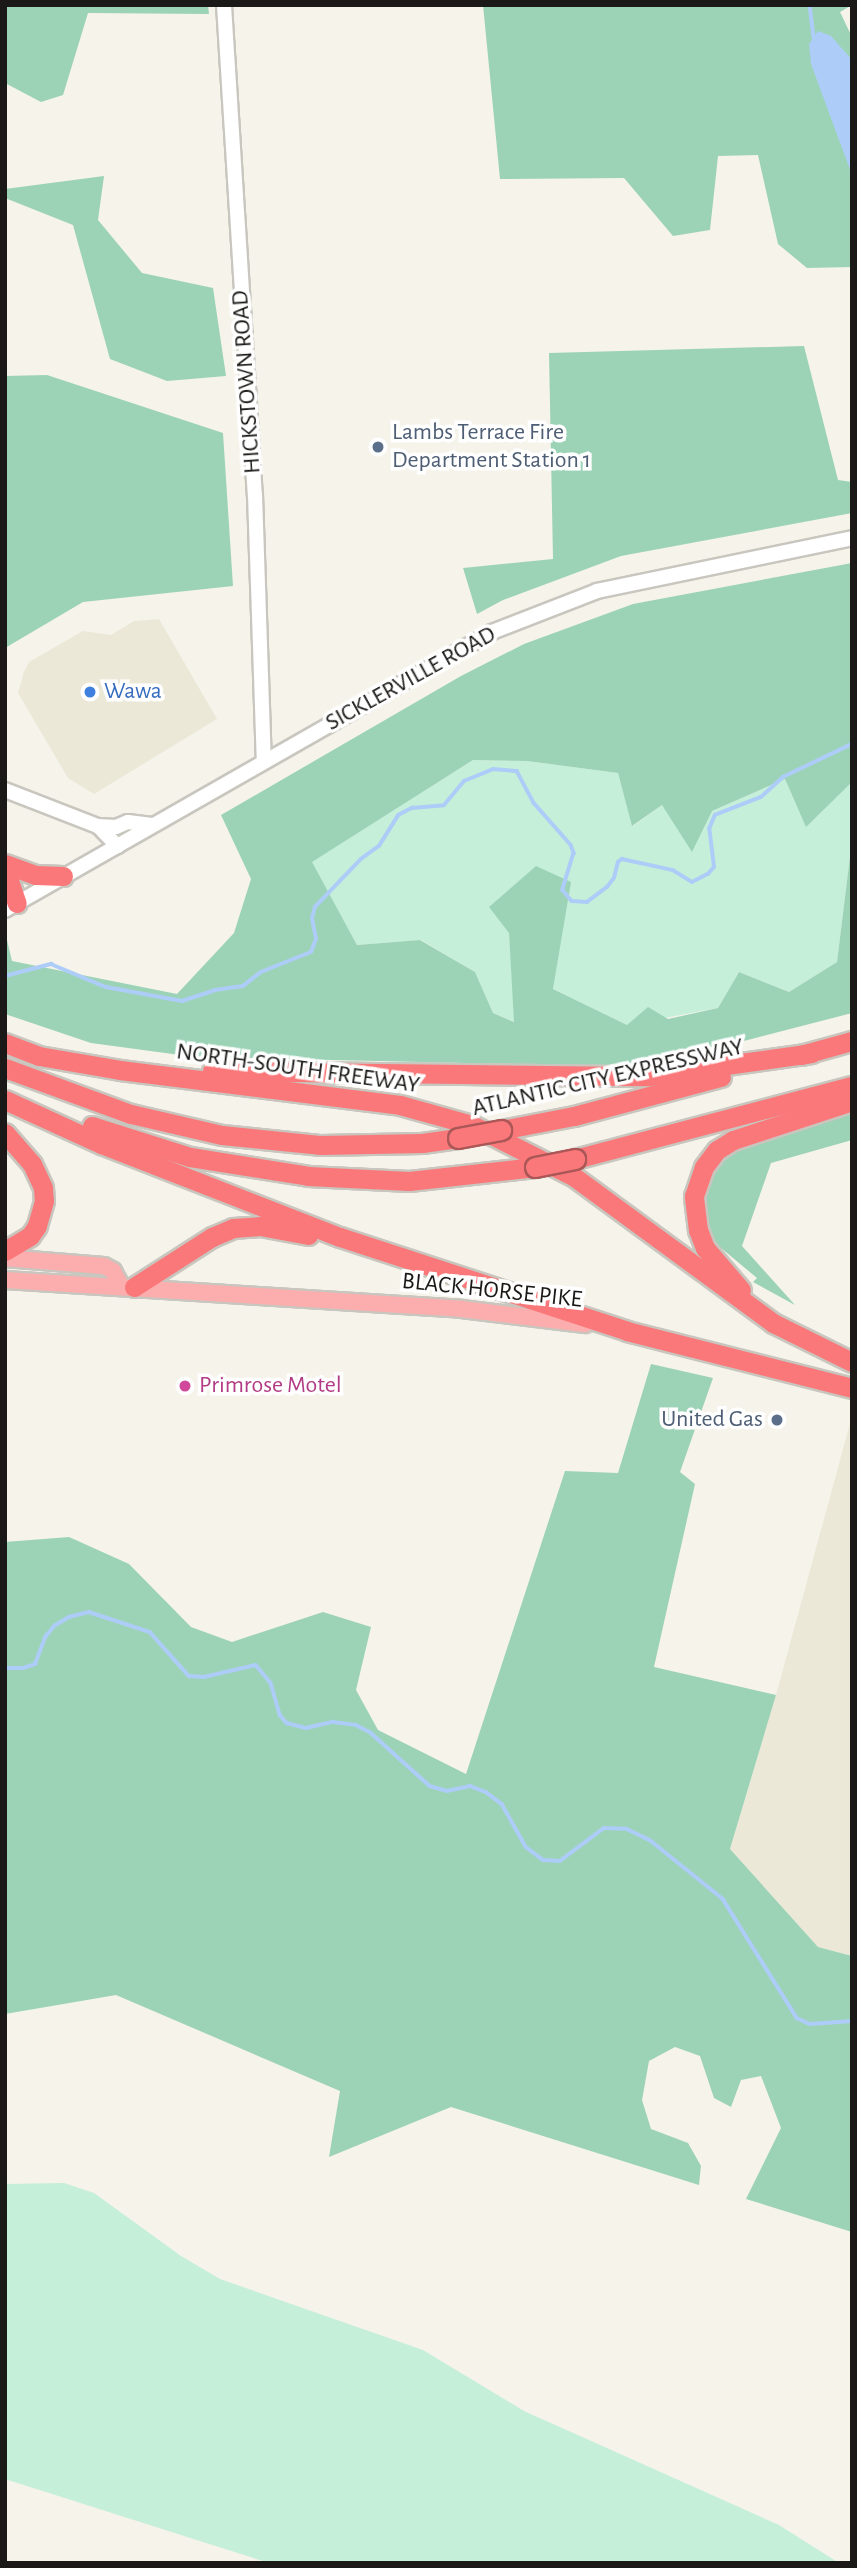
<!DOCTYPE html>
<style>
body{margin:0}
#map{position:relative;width:857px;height:2568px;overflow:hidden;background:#f5f3ea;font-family:"Alegreya Sans",sans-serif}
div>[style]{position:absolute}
.built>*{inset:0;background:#ece8d8}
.green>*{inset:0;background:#c6efd9}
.forest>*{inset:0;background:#9cd3b7}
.water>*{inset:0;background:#adcdf8}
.stream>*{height:3.5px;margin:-1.75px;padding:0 1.75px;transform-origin:1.75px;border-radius:1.75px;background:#adcdf8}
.roads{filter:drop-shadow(2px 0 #c8c6be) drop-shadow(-2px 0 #c8c6be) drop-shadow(0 2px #c8c6be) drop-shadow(0 -2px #c8c6be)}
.secondary>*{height:14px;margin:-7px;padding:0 7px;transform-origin:7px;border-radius:7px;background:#fff}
.primary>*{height:16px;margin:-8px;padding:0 8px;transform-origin:8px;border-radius:8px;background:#fcaeaf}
.highway>*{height:19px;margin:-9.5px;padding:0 9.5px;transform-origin:9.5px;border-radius:9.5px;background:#fa787a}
.bridges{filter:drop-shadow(2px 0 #ac5757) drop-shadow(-2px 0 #ac5757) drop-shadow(0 2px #ac5757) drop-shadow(0 -2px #ac5757)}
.highway-bridge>*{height:19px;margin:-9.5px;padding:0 9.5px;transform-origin:9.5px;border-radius:9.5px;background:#fa787a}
.dots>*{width:19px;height:19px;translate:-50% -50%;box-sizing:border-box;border:4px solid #fff;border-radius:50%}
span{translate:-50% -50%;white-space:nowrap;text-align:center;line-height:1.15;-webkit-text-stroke:7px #fff;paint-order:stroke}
.street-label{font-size:24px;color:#1a1917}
.service-label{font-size:24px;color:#4e5e75}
.left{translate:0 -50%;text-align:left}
.right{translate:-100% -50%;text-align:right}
.shop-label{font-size:24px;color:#366cbe}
.hotel-label{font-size:24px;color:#b23c85}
.frame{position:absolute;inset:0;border:7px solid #1a1917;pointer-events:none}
</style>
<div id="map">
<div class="built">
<i style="clip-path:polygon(159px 619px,217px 719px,94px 794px,68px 778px,18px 693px,24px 672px,29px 662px,83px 631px,111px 635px,134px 621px)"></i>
<i style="clip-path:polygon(852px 1416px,852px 1956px,818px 1947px,730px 1849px,776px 1695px)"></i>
</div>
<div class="green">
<i style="clip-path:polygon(473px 760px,527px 761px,618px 773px,633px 826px,662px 805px,712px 811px,785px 779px,806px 826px,852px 782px,852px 840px,837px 962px,789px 992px,739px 972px,718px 1008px,627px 1025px,553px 989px,570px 882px,509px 932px,515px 1022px,493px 1013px,475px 972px,421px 940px,357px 945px,311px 862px)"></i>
<i style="clip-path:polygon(64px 2183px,94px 2193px,181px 2256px,220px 2279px,423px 2350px,524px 2411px,779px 2525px,839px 2563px,269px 2563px,5px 2479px,5px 2184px)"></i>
</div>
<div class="forest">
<i style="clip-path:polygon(5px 5px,208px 5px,209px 14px,88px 13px,63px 95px,41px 102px,5px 83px)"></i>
<i style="clip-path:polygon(483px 5px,852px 5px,840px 12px,852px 37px,852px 267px,807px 268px,778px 244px,758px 155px,718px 156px,710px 230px,673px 236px,624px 178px,500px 179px)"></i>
<i style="clip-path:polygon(104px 176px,98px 220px,142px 273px,213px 288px,226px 376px,167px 381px,110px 359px,73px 225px,5px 198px,5px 189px)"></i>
<i style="clip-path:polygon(804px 346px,838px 480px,852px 482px,852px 513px,621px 556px,503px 600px,477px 614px,463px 568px,553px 559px,549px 353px)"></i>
<i style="clip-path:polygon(47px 375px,223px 433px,233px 586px,83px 602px,5px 648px,5px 376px)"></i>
<i style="clip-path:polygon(852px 563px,852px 782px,806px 827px,785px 779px,712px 811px,692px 852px,662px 805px,632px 826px,618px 773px,527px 761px,473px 760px,312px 862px,357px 945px,420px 940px,475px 972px,493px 1013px,514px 1022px,509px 933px,489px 907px,536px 866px,571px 882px,553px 989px,627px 1025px,648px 1007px,668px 1019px,718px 1008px,739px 972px,789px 992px,837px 962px,852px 840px,852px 1013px,644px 1067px,195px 1057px,91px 1043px,5px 1014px,7px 940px,12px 961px,177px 994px,234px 933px,251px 879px,221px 815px,461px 676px,524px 644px,633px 604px)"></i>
<i style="clip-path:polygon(852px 1109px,852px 1140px,771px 1163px,742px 1246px,795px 1305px,753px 1282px,757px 1278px,709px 1238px,704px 1187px,730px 1150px)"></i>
<i style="clip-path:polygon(651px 1364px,713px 1378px,680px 1472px,695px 1484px,654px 1667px,776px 1695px,730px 1849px,818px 1947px,852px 1956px,852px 2232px,746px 2199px,781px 2128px,761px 2076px,741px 2080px,731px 2107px,714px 2098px,700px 2056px,675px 2047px,649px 2061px,642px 2100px,651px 2129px,688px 2143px,701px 2166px,699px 2185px,451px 2107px,329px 2157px,340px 2091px,116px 1995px,5px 2014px,5px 1542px,69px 1537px,129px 1564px,191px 1627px,232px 1642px,323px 1612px,371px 1627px,356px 1690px,378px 1730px,466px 1774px,565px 1471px,618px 1473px)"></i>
</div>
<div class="water">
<i style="clip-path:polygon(818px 31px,831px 36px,852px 60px,852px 175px,811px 64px,809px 44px)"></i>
</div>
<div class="stream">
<i style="left:810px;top:5px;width:33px;rotate:83deg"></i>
<i style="left:5px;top:976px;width:48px;rotate:-14.6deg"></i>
<i style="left:51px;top:964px;width:60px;rotate:22.7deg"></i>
<i style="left:106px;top:987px;width:77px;rotate:10.4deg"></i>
<i style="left:182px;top:1001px;width:35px;rotate:-18deg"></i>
<i style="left:215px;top:990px;width:28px;rotate:-8deg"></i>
<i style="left:243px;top:986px;width:23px;rotate:-38deg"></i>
<i style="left:261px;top:972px;width:54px;rotate:-21.8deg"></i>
<i style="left:311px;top:952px;width:14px;rotate:-69deg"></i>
<i style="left:316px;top:939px;width:21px;rotate:-101deg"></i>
<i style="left:312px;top:918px;width:11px;rotate:-75deg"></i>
<i style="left:315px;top:907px;width:66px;rotate:-46.2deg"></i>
<i style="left:361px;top:859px;width:22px;rotate:-36deg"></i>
<i style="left:379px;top:846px;width:36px;rotate:-58deg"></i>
<i style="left:398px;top:815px;width:16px;rotate:-27deg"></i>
<i style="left:412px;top:808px;width:32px;rotate:-5deg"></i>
<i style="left:444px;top:805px;width:31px;rotate:-50deg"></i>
<i style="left:464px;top:781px;width:31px;rotate:-22deg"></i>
<i style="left:493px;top:769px;width:24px;rotate:5deg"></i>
<i style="left:517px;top:771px;width:36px;rotate:62deg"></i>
<i style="left:534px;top:803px;width:56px;rotate:48.6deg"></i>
<i style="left:571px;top:845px;width:9px;rotate:69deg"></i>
<i style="left:574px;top:853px;width:39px;rotate:107deg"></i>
<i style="left:563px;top:890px;width:14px;rotate:51deg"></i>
<i style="left:572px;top:901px;width:15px;rotate:4deg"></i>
<i style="left:587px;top:902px;width:25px;rotate:-37deg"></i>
<i style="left:607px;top:887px;width:11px;rotate:-52deg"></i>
<i style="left:614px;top:878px;width:16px;rotate:-76deg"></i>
<i style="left:618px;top:862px;width:5px;rotate:-37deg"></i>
<i style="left:622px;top:859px;width:52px;rotate:12.2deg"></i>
<i style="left:673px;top:870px;width:22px;rotate:32deg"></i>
<i style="left:692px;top:882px;width:18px;rotate:-27deg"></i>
<i style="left:708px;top:874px;width:9px;rotate:-49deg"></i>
<i style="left:714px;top:867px;width:38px;rotate:-97deg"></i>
<i style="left:709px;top:829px;width:15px;rotate:-67deg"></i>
<i style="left:715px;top:815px;width:49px;rotate:-21.4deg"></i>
<i style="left:761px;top:797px;width:30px;rotate:-42deg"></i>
<i style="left:783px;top:777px;width:76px;rotate:-25.6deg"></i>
<i style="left:5px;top:1668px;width:18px"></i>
<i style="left:23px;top:1668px;width:13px;rotate:-18deg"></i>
<i style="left:35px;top:1664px;width:30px;rotate:-69deg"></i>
<i style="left:46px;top:1636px;width:13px;rotate:-51deg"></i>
<i style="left:54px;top:1626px;width:17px;rotate:-31deg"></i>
<i style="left:69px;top:1617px;width:21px;rotate:-14deg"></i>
<i style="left:89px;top:1612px;width:64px;rotate:18.2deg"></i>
<i style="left:150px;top:1632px;width:59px;rotate:48.4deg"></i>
<i style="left:189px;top:1676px;width:15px;rotate:4deg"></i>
<i style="left:204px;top:1677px;width:53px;rotate:-13deg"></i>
<i style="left:256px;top:1665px;width:23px;rotate:50deg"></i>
<i style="left:271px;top:1683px;width:33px;rotate:74deg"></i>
<i style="left:280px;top:1715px;width:11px;rotate:49deg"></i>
<i style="left:287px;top:1723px;width:20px;rotate:15deg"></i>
<i style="left:306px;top:1728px;width:28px;rotate:-13deg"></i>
<i style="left:333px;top:1722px;width:23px;rotate:7deg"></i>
<i style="left:356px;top:1725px;width:16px;rotate:27deg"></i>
<i style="left:370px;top:1732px;width:81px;rotate:42deg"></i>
<i style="left:430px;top:1786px;width:18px;rotate:16deg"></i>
<i style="left:447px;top:1791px;width:24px;rotate:-12deg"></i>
<i style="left:470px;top:1786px;width:17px;rotate:21deg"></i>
<i style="left:486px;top:1792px;width:20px;rotate:37deg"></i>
<i style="left:502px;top:1804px;width:49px;rotate:60.8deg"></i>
<i style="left:526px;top:1847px;width:21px;rotate:37deg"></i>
<i style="left:543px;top:1860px;width:17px;rotate:3deg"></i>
<i style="left:560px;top:1861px;width:55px;rotate:-36.9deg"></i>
<i style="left:604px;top:1828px;width:23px;rotate:2deg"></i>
<i style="left:627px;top:1829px;width:25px;rotate:26deg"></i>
<i style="left:650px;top:1840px;width:94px;rotate:38.9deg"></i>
<i style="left:723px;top:1899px;width:140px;rotate:58.1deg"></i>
<i style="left:797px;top:2018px;width:14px;rotate:25deg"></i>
<i style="left:810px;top:2024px;width:42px;rotate:-4.1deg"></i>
</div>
<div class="roads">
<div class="secondary">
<i style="left:224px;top:5px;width:491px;rotate:86.4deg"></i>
<i style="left:255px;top:495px;width:265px;rotate:88.1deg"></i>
<i style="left:5px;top:790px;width:100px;rotate:21.2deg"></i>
<i style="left:98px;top:826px;width:28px;rotate:46deg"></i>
<i style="left:98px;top:826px;width:18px;rotate:3deg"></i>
<i style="left:116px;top:827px;width:13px;rotate:-23deg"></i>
<i style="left:128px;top:822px;width:24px;rotate:7deg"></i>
<i style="left:5px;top:910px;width:561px;rotate:-29.72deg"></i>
<i style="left:492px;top:632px;width:113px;rotate:-21.3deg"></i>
<i style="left:597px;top:591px;width:260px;rotate:-11.7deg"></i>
</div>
<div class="primary">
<i style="left:5px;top:1258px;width:99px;rotate:4.6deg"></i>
<i style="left:104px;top:1266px;width:10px;rotate:29deg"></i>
<i style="left:113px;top:1271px;width:17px;rotate:62deg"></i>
<i style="left:5px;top:1280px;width:457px;rotate:3.6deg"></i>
<i style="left:461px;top:1309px;width:125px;rotate:6.9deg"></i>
</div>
<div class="highway">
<i style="left:5px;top:864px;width:32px;rotate:20deg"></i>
<i style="left:35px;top:875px;width:28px;rotate:2deg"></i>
<i style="left:5px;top:869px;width:36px;rotate:71deg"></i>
<i style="left:5px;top:1043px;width:36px;rotate:21deg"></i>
<i style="left:39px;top:1056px;width:82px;rotate:9.8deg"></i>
<i style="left:120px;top:1070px;width:282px;rotate:7.1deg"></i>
<i style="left:400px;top:1105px;width:75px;rotate:15.5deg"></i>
<i style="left:472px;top:1125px;width:113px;rotate:26.8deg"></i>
<i style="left:573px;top:1176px;width:248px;rotate:36.3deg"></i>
<i style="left:773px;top:1323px;width:88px;rotate:26.3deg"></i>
<i style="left:801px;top:1055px;width:53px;rotate:-15.4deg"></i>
<i style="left:5px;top:1068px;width:134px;rotate:20.1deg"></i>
<i style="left:131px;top:1114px;width:93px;rotate:13deg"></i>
<i style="left:222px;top:1135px;width:100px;rotate:5.8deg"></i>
<i style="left:321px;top:1145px;width:101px;rotate:-1.1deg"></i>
<i style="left:422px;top:1143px;width:36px;rotate:-8deg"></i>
<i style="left:212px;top:1071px;width:436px;rotate:0.7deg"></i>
<i style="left:648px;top:1076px;width:165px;rotate:-8deg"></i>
<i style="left:5px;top:1100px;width:106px;rotate:24.6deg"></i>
<i style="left:101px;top:1144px;width:256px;rotate:21.3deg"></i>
<i style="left:340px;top:1237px;width:302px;rotate:18.1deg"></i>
<i style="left:627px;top:1331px;width:232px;rotate:14.2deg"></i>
<i style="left:92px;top:1126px;width:103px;rotate:17.6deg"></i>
<i style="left:190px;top:1157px;width:120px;rotate:9.1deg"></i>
<i style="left:308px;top:1176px;width:101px;rotate:2.8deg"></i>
<i style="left:409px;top:1181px;width:127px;rotate:-6.3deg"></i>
<i style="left:501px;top:1130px;width:74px;rotate:-10.9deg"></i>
<i style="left:574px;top:1116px;width:152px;rotate:-14.9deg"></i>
<i style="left:5px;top:1133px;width:41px;rotate:48.9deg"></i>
<i style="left:32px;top:1164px;width:26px;rotate:65deg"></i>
<i style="left:43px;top:1188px;width:13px;rotate:86deg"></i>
<i style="left:44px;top:1201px;width:26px;rotate:106deg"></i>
<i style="left:37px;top:1226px;width:12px;rotate:125deg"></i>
<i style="left:30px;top:1236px;width:29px;rotate:149deg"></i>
<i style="left:575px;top:1159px;width:286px;rotate:-14.8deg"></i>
<i style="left:134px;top:1287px;width:93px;rotate:-32.7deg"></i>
<i style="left:212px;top:1237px;width:23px;rotate:-23deg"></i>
<i style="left:233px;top:1228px;width:27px;rotate:-4deg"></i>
<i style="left:260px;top:1226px;width:49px;rotate:10.6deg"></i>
<i style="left:741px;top:1290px;width:55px;rotate:-130.6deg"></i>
<i style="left:705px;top:1248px;width:19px;rotate:-111deg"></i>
<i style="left:698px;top:1230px;width:34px;rotate:-97deg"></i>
<i style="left:694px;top:1196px;width:31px;rotate:-71deg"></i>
<i style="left:704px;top:1167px;width:21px;rotate:-53deg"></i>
<i style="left:717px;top:1150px;width:19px;rotate:-32deg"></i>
<i style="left:733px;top:1140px;width:125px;rotate:-18.1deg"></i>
</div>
</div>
<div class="bridges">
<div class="highway-bridge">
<i style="left:458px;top:1138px;width:44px;rotate:-10.5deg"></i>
<i style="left:535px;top:1167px;width:41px;rotate:-11.3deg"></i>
</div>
</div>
<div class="dots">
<i style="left:378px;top:447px;background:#5c6f8a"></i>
<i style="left:90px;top:692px;background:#3f7fe0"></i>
<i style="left:185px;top:1386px;background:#d1479c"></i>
<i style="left:777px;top:1420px;background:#5c6f8a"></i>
</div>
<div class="street-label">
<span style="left:247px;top:382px;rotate:-94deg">HICKSTOWN ROAD</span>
<span style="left:411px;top:679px;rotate:-29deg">SICKLERVILLE ROAD</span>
<span style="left:298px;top:1069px;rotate:8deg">NORTH-SOUTH FREEWAY</span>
<span style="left:608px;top:1078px;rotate:-13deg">ATLANTIC CITY EXPRESSWAY</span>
<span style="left:492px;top:1291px;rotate:6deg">BLACK HORSE PIKE</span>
</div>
<div class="service-label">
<span class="left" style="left:392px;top:447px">Lambs Terrace Fire<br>Department Station 1</span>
<span class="right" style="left:763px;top:1420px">United Gas</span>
</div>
<div class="shop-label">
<span class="left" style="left:104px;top:692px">Wawa</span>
</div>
<div class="hotel-label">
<span class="left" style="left:199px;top:1386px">Primrose Motel</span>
</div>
<div class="frame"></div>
</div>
